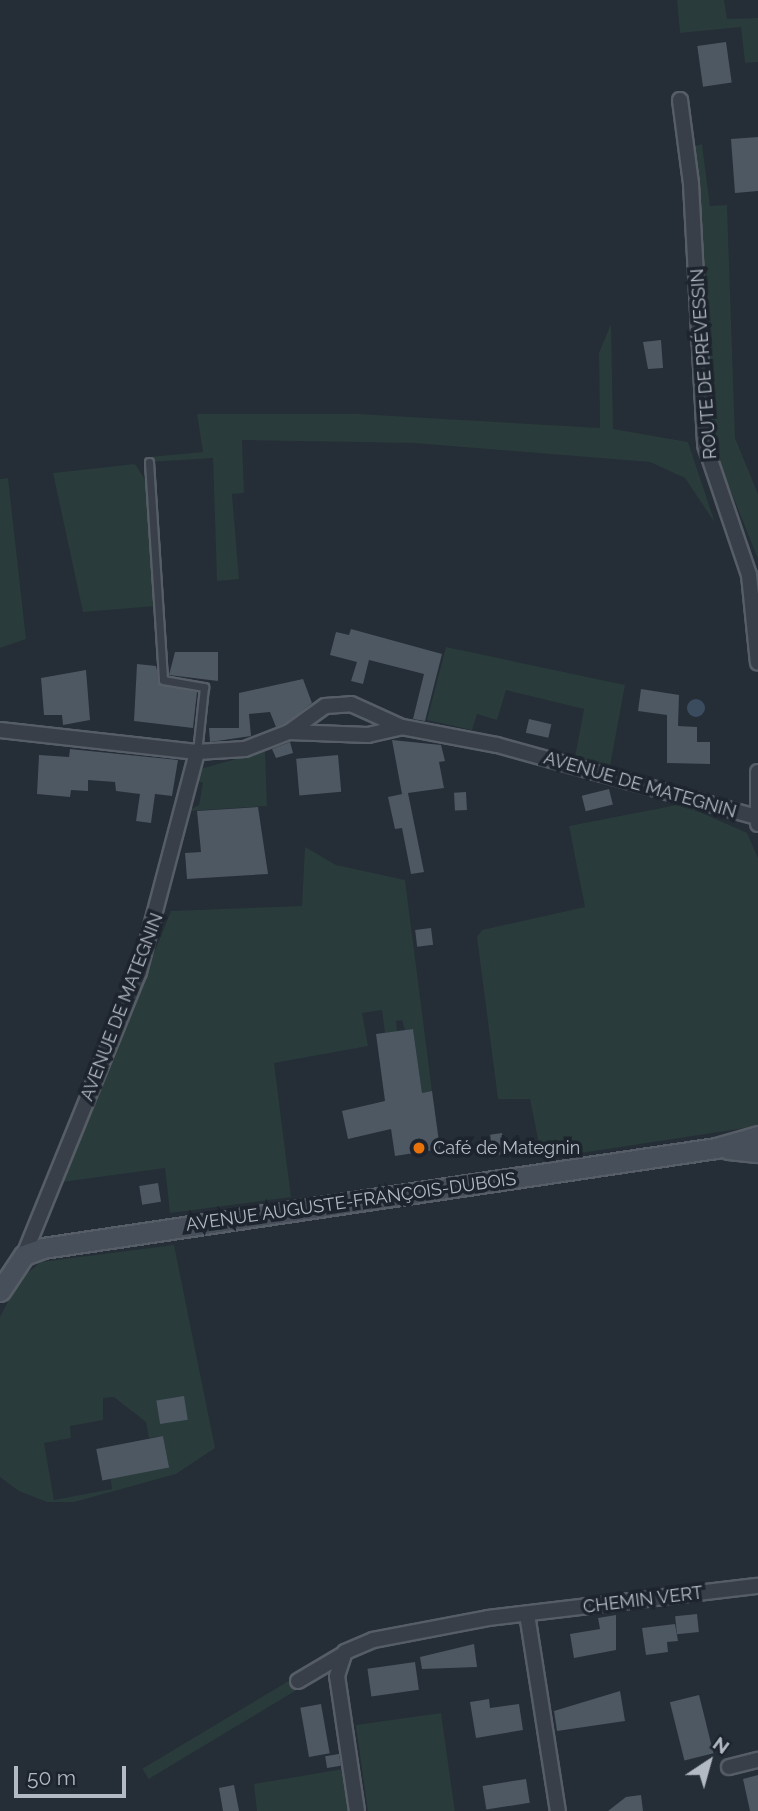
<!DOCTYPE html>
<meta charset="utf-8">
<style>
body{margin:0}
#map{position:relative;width:758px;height:1811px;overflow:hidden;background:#252d37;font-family:Raleway,sans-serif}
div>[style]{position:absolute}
.green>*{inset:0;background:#293b3a;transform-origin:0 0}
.water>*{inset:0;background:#3c4c5f}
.round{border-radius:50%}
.building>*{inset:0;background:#4d5863;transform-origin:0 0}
.roads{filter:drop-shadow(2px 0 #565d66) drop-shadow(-2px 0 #565d66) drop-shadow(0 2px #565d66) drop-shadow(0 -2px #565d66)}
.service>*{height:7px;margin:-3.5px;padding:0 3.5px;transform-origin:3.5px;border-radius:3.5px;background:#383f48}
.minor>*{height:14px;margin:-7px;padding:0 7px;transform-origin:7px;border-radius:7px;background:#383f48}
.secondary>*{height:19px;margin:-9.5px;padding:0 9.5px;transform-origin:9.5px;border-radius:9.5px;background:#464f5a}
.dots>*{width:19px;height:19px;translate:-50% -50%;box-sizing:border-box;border:4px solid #1d242d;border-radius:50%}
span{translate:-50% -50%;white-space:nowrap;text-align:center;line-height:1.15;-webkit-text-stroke:7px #1d242d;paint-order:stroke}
.street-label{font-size:18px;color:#b3bac4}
.poi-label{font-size:18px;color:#b3bac4}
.left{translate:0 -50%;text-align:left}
.north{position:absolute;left:674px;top:1727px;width:70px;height:70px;-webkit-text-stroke:5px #1d242d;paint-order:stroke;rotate:36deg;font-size:19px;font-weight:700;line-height:28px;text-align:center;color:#b3bac4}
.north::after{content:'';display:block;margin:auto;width:24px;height:32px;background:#b3bac4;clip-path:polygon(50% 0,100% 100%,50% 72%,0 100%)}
.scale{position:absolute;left:14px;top:1766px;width:112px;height:32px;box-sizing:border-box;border:4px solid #b3bac4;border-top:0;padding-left:9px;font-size:21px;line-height:24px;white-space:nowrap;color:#b3bac4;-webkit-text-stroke:5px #1d242d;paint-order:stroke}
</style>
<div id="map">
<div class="green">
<i style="clip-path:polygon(677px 0,724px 0,727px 19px,758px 18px,758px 62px,745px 63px,741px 27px,680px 33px)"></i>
<i style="clip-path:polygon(702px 144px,710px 206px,727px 205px,735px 438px,758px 494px,758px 559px,713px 446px,695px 146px)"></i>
<i style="clip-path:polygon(611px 324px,613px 429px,688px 442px,715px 523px,685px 478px,650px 462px,414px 443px,242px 440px,244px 493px,232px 494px,239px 579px,217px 581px,213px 458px,149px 462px,149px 457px,203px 452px,197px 414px,358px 414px,600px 428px,599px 353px)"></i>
<i style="clip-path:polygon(135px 464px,148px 484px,156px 606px,83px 612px,53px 473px)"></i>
<i style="clip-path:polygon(8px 478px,26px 639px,0 648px,0 479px)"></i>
<i style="clip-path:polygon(446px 647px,625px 685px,610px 766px,575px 757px,584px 709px,506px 690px,497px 720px,477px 714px,472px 730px,427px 720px)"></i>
<i style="clip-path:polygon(265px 751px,267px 806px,188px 811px,199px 805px,203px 783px,193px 779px,200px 769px)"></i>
<i style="clip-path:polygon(682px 804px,747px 833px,758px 858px,758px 1126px,542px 1159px,530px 1099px,498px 1099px,477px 937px,482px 930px,585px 907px,569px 826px)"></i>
<i style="clip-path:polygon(305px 847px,336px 865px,405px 880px,432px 1091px,422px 1093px,413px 1029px,405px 1030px,402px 1020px,396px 1021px,397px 1031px,385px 1033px,382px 1010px,362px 1013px,368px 1046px,274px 1063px,291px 1197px,170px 1213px,165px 1168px,62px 1182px,171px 911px,302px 906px)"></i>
<i style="clip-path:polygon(evenodd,174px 1245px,215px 1448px,176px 1474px,74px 1502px,47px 1502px,19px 1491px,0 1477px,0 1317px,19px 1280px,41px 1262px,174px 1245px,114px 1397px,146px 1422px,149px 1438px,163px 1436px,169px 1467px,110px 1473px,112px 1489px,54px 1500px,44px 1443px,71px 1438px,70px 1426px,103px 1420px,103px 1398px,114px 1397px)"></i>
<i style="left:295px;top:1677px;width:12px;height:178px;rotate:59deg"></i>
<i style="left:441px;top:1713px;width:99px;height:86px;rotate:82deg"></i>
<i style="clip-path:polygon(343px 1769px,351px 1811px,257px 1811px,254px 1784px)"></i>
</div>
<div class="water">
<i class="round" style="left:687px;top:699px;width:18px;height:18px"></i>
</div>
<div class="building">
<i style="left:726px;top:42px;width:41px;height:29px;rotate:82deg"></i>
<i style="clip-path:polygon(758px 137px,758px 191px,735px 193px,731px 139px)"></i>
<i style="clip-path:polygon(661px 340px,663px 368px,648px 369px,643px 342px)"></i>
<i style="clip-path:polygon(351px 629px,442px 654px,425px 721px,413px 719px,424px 674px,369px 660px,363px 684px,351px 681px,357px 662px,330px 655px,336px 632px,349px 635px)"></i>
<i style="clip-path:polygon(175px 652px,218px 652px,218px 681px,169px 675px)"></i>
<i style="clip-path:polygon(137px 664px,156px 666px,160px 685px,197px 692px,193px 728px,134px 721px)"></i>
<i style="clip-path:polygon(86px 670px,90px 720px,63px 725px,62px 715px,44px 715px,41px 678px)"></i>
<i style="clip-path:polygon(303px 679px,312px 703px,286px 723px,276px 727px,270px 712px,249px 714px,251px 736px,210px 742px,209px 728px,239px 728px,239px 693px)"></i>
<i style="clip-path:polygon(641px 689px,679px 695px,678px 726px,697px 727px,697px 742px,710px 742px,710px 764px,667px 763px,667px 715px,638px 711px)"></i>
<i style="left:529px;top:719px;width:23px;height:14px;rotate:13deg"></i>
<i style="clip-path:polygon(392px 740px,441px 745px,445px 761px,439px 762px,444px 788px,408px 793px,424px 872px,411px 874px,402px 828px,395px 829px,388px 797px,407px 793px,402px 794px)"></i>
<i style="clip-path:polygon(290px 742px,293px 753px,276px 758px,272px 749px)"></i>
<i style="clip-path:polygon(70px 749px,178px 760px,172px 796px,155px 794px,151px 823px,136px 821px,140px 794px,116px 791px,115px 782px,88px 780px,88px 791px,71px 790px,70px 797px,37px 794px,39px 755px,69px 757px)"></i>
<i style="left:338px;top:755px;width:37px;height:42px;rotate:85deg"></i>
<i style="left:609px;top:789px;width:16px;height:28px;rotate:76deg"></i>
<i style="left:466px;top:792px;width:18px;height:12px;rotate:87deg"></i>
<i style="clip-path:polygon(258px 807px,268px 874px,187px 879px,185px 853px,201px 852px,197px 811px)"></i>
<i style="left:431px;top:928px;width:17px;height:16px;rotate:83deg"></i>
<i style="clip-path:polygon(413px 1029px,422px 1093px,432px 1091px,440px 1149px,395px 1156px,391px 1129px,348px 1139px,342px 1111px,385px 1101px,376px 1034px)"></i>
<i style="left:502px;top:1133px;width:21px;height:12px;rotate:82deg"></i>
<i style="left:158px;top:1183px;width:19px;height:19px;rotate:81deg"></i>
<i style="left:184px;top:1396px;width:24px;height:28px;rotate:81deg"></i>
<i style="left:163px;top:1436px;width:32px;height:68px;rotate:79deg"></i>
<i style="left:697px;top:1614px;width:18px;height:22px;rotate:84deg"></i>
<i style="clip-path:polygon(616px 1615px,616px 1650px,574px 1658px,570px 1634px,600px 1629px,598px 1618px)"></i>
<i style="clip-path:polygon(675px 1624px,678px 1641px,667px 1642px,668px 1652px,646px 1655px,642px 1628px)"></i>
<i style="clip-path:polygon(474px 1644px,477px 1667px,422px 1669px,420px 1657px)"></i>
<i style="left:415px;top:1662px;width:28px;height:48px;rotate:82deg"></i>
<i style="clip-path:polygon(620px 1691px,625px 1721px,557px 1731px,554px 1711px)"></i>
<i style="left:699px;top:1695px;width:60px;height:30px;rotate:76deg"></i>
<i style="clip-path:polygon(489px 1699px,490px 1708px,519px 1704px,523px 1730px,476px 1738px,470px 1702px)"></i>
<i style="left:321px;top:1704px;width:50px;height:21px;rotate:80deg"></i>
<i style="left:339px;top:1754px;width:12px;height:14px;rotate:81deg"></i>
<i style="clip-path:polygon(758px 1775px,758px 1811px,750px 1811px,743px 1779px)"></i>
<i style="left:526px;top:1779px;width:24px;height:44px;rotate:81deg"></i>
<i style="clip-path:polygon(234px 1785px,239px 1811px,223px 1811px,219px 1788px)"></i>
<i style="clip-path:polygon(641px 1795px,643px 1811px,608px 1811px,626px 1797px)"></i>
</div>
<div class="roads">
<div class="service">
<i style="left:149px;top:462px;width:218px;rotate:86.3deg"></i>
<i style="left:163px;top:680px;width:42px;rotate:9.7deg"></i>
<i style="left:204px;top:687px;width:65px;rotate:96.1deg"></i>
</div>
<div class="minor">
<i style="left:680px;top:100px;width:85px;rotate:82.5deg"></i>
<i style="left:691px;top:184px;width:261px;rotate:86.9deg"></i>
<i style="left:705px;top:445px;width:137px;rotate:71.3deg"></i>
<i style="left:749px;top:575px;width:88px;rotate:84.2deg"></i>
<i style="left:0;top:730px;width:198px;rotate:6.4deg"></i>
<i style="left:289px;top:732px;width:79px;rotate:2.2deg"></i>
<i style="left:368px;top:735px;width:35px;rotate:-13deg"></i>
<i style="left:758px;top:772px;width:52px;rotate:90deg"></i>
<i style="left:24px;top:1255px;width:305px;rotate:-67.9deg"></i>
<i style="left:139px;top:972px;width:228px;rotate:-75.2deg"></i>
<i style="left:197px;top:752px;width:48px;rotate:-3.6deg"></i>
<i style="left:245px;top:749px;width:47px;rotate:-21.1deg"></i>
<i style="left:289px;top:732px;width:44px;rotate:-35.8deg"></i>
<i style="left:325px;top:706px;width:26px;rotate:-4deg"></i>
<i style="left:351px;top:704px;width:56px;rotate:24.3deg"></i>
<i style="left:402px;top:727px;width:97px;rotate:10.7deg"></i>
<i style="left:497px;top:745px;width:269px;rotate:15.5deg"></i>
<i style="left:527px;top:1614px;width:199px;rotate:81.1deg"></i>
<i style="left:298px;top:1681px;width:51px;rotate:-30.6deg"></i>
<i style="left:729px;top:1767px;width:30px;rotate:-14deg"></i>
<i style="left:357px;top:1811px;width:136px;rotate:-98.4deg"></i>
<i style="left:337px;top:1676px;width:25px;rotate:-72deg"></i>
<i style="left:345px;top:1652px;width:30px;rotate:-23deg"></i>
<i style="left:373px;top:1640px;width:117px;rotate:-10.8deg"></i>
<i style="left:488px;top:1618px;width:272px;rotate:-6.8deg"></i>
</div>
<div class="secondary">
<i style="left:728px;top:1149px;width:30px;rotate:6deg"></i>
<i style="left:0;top:1291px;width:43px;rotate:-56.3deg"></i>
<i style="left:24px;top:1255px;width:20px;rotate:-20deg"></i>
<i style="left:43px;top:1248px;width:680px;rotate:-8.45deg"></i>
<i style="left:716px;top:1148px;width:44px;rotate:-15.9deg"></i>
</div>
</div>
<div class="dots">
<i style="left:419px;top:1148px;background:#e8710a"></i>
</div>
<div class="street-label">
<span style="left:704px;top:364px;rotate:-94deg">ROUTE DE PRÉVESSIN</span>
<span style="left:640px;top:785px;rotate:16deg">AVENUE DE MATEGNIN</span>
<span style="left:122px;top:1007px;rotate:-69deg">AVENUE DE MATEGNIN</span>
<span style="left:351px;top:1202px;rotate:-8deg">AVENUE AUGUSTE-FRANÇOIS-DUBOIS</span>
<span style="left:643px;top:1600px;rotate:-7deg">CHEMIN VERT</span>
</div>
<div class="poi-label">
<span class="left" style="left:433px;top:1148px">Café de Mategnin</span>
</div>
<div class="north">N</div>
<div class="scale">50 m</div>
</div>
